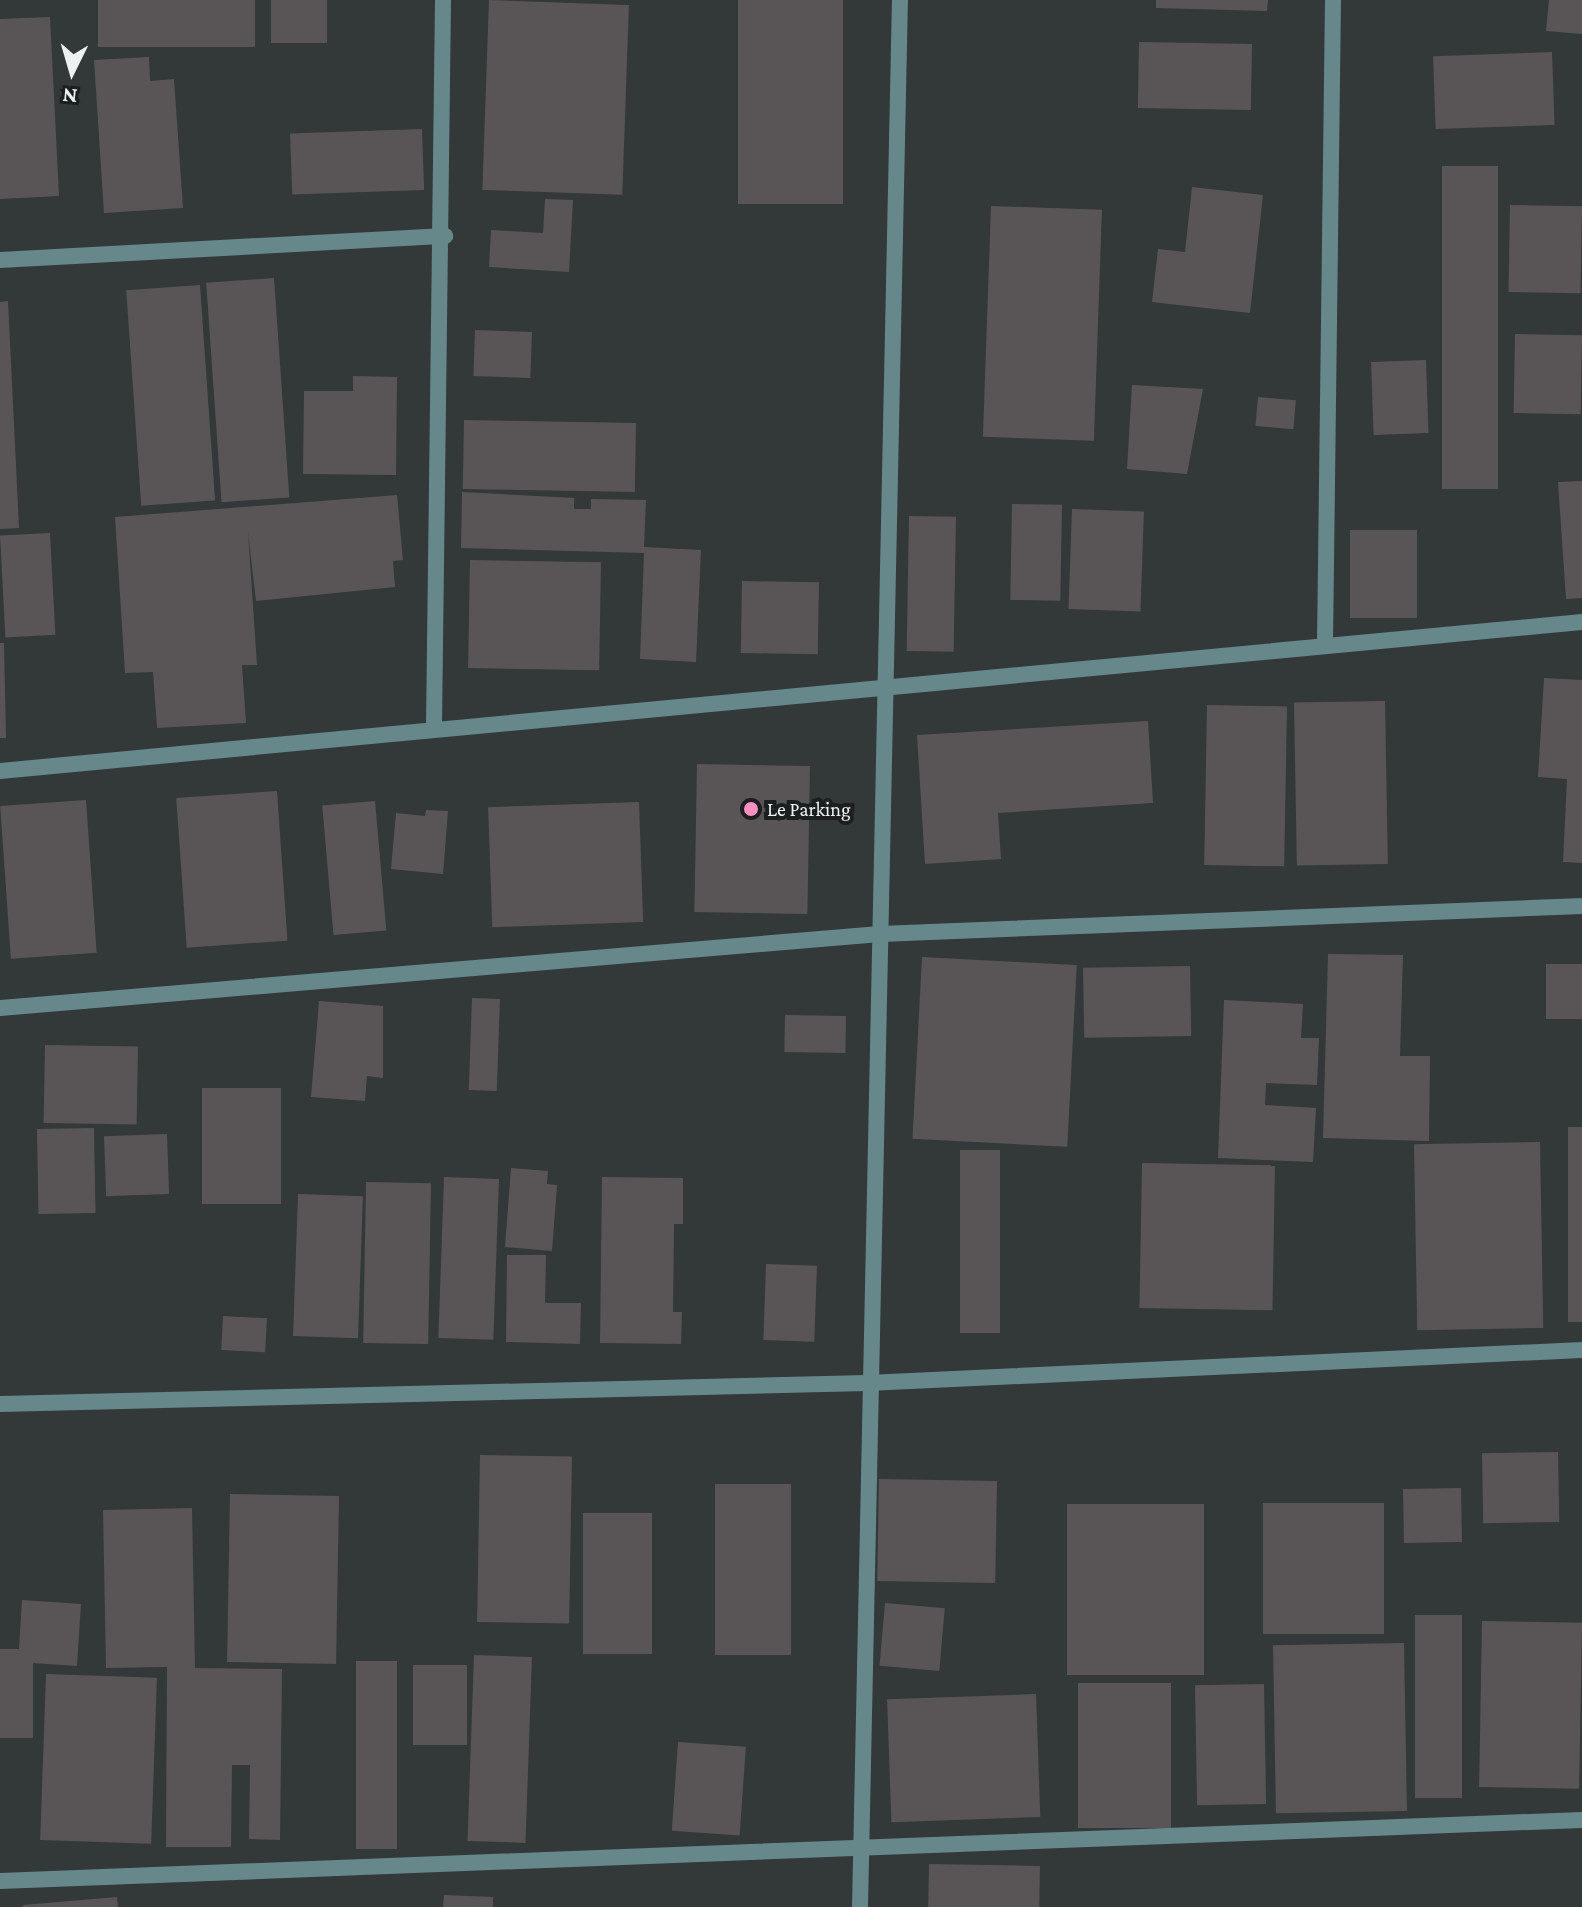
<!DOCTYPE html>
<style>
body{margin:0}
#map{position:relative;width:1582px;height:1907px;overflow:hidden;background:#333838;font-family:"Crimson Pro",serif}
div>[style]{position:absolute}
.building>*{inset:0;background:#595557;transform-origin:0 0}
.street>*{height:16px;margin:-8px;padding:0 8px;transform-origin:8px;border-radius:8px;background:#66888b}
.dots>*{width:22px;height:22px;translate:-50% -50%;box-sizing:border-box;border:4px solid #1c1f1f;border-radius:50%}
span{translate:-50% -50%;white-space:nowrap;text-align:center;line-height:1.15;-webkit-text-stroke:8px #1c1f1f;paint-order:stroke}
.poi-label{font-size:20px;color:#eef1f1}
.left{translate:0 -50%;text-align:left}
.north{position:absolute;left:32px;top:32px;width:80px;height:80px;-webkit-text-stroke:6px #1c1f1f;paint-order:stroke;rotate:185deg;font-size:22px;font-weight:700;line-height:32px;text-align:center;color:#eef1f1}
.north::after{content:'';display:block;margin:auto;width:28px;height:36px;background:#eef1f1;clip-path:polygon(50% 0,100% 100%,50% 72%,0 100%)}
</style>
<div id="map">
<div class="building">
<i style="left:98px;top:0;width:157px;height:47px"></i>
<i style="left:271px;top:0;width:56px;height:43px"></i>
<i style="left:489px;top:0;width:140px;height:190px;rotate:2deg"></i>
<i style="left:738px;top:0;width:105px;height:204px"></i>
<i style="clip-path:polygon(1156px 0,1268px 0,1267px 11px,1156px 8px)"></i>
<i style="clip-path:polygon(1549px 0,1582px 0,1582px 34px,1546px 31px)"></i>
<i style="clip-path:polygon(50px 17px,59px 196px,0 199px,0 19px)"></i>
<i style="left:1139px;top:42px;width:113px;height:66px;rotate:1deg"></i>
<i style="left:1552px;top:52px;width:73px;height:119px;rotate:88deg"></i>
<i style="clip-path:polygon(149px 57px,150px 81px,174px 79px,183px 208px,104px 213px,94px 60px)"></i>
<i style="left:422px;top:129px;width:61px;height:132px;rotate:88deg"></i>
<i style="left:1442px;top:166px;width:56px;height:323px"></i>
<i style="clip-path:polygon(1192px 187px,1263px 195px,1250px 313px,1152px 302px,1158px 249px,1185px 252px)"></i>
<i style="clip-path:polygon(545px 199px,573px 200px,569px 272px,489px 267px,491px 230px,543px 233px)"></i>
<i style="left:1510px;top:205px;width:72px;height:87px;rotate:1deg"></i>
<i style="left:991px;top:206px;width:111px;height:231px;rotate:2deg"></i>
<i style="left:274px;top:278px;width:220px;height:68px;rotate:86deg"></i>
<i style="left:200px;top:285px;width:216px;height:74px;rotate:86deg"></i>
<i style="clip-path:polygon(8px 301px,19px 528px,0 529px,0 302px)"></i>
<i style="left:475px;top:330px;width:57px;height:46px;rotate:2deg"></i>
<i style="left:1515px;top:334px;width:67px;height:79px;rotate:1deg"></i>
<i style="left:1426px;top:360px;width:73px;height:55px;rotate:88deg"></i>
<i style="clip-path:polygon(353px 376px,397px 377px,396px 475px,303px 474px,304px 391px,353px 391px)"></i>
<i style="clip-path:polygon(1132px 385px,1203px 389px,1187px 474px,1127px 469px)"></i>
<i style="left:1258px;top:397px;width:38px;height:29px;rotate:5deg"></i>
<i style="left:464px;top:420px;width:172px;height:69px;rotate:1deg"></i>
<i style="clip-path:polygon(1582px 481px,1582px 598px,1566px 599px,1558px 482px)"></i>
<i style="clip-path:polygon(462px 492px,574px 498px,574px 509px,591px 509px,591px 499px,646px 500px,644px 547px,701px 550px,696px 662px,640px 659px,644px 553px,461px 548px)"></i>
<i style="clip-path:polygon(397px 495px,403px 560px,393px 561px,395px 587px,256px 601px,248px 532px,257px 665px,242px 665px,246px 723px,157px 728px,153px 672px,125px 673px,115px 517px)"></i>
<i style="left:1012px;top:504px;width:50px;height:96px;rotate:1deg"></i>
<i style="left:1072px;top:509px;width:72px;height:100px;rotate:2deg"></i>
<i style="left:909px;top:516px;width:47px;height:135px;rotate:1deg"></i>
<i style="left:1350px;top:530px;width:67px;height:88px"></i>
<i style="left:50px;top:533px;width:102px;height:50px;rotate:87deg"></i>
<i style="left:470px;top:560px;width:131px;height:108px;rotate:1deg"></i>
<i style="left:742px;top:581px;width:77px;height:72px;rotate:1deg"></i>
<i style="clip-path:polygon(0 643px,4px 643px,6px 738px,0 738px)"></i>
<i style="clip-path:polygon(1544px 678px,1582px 680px,1582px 863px,1563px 862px,1567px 779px,1538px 777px)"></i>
<i style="left:1385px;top:701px;width:163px;height:91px;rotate:89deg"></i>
<i style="left:1207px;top:705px;width:80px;height:160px;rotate:1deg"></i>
<i style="clip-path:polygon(1148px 721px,1153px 803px,998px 813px,1001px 859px,925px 864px,917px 735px)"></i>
<i style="left:697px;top:764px;width:113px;height:148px;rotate:1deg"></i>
<i style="left:277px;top:791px;width:150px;height:101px;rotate:86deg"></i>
<i style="left:86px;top:800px;width:153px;height:86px;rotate:86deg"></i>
<i style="left:375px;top:801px;width:130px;height:53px;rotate:85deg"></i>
<i style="left:639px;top:802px;width:120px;height:151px;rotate:88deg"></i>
<i style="clip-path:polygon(426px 810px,448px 811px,443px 874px,391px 869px,396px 813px,425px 816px)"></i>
<i style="clip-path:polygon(1328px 954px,1403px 955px,1400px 1056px,1430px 1056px,1429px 1141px,1323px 1138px)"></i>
<i style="left:922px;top:957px;width:155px;height:182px;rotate:3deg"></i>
<i style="left:1582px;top:964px;width:55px;height:36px;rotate:90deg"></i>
<i style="left:1190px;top:966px;width:70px;height:107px;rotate:89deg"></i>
<i style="left:472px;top:998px;width:28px;height:92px;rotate:2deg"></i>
<i style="clip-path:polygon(1224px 1000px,1303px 1004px,1301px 1038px,1319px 1038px,1317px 1085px,1266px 1083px,1265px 1105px,1316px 1108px,1313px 1162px,1218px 1158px)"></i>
<i style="clip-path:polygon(319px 1001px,383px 1006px,383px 1078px,367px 1076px,365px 1101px,311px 1097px)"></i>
<i style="left:785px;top:1015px;width:61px;height:37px;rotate:1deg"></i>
<i style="left:45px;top:1045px;width:93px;height:78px;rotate:1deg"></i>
<i style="left:281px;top:1088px;width:116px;height:79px;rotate:90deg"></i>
<i style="left:1568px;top:1127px;width:14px;height:195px"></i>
<i style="left:94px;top:1128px;width:85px;height:57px;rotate:89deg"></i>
<i style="left:167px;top:1134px;width:60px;height:63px;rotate:88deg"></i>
<i style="left:1540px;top:1142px;width:186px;height:126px;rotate:89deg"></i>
<i style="left:960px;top:1150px;width:40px;height:183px"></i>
<i style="left:1142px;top:1163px;width:133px;height:145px;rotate:1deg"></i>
<i style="clip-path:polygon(511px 1168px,548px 1171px,547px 1184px,557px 1185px,552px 1251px,505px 1247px)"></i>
<i style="left:444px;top:1177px;width:55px;height:161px;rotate:2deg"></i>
<i style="clip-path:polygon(602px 1177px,683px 1178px,683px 1224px,674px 1224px,673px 1312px,682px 1312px,681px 1344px,600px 1343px)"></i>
<i style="left:366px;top:1182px;width:65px;height:161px;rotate:1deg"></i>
<i style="left:298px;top:1194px;width:65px;height:142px;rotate:2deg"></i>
<i style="clip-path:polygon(507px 1255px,546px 1255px,545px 1303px,581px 1303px,580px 1344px,506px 1342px)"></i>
<i style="left:766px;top:1264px;width:51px;height:76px;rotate:2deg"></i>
<i style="left:223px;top:1316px;width:44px;height:34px;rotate:3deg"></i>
<i style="left:1558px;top:1452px;width:70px;height:76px;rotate:89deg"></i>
<i style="left:480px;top:1455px;width:92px;height:167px;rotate:1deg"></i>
<i style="left:879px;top:1479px;width:118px;height:102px;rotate:1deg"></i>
<i style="left:715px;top:1484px;width:76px;height:171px"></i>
<i style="left:1461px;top:1488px;width:54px;height:58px;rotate:89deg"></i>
<i style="left:230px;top:1494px;width:109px;height:168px;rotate:1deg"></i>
<i style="left:1384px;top:1503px;width:131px;height:121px;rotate:90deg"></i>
<i style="left:1067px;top:1504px;width:137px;height:171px"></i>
<i style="clip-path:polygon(192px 1508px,195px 1668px,282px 1669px,280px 1840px,249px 1839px,250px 1765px,232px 1765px,231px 1847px,166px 1847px,167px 1667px,106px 1668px,103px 1510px)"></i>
<i style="left:652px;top:1513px;width:141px;height:69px;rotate:90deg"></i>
<i style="clip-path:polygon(22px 1600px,81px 1604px,77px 1666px,33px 1663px,33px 1738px,0 1738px,0 1649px,19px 1649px)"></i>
<i style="left:885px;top:1603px;width:60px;height:63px;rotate:5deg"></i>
<i style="left:1462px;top:1615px;width:183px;height:47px;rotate:90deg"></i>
<i style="left:1482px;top:1621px;width:100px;height:166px;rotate:1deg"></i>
<i style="left:1404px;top:1643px;width:168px;height:131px;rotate:89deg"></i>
<i style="left:474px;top:1655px;width:58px;height:186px;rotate:2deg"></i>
<i style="left:356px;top:1661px;width:41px;height:188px"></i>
<i style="left:413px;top:1665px;width:54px;height:80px"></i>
<i style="left:46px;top:1674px;width:111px;height:166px;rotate:2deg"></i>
<i style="left:1171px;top:1683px;width:145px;height:93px;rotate:90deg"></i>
<i style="left:1264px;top:1684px;width:120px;height:69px;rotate:89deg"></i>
<i style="left:1036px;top:1694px;width:123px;height:149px;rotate:88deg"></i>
<i style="left:678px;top:1742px;width:68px;height:89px;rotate:4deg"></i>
<i style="left:929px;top:1864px;width:111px;height:43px;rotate:1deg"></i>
<i style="clip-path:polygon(444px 1895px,493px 1897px,493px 1907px,443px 1907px)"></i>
<i style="clip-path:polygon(117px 1897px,118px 1907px,23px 1907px,23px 1905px)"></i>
</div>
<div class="street">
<i style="left:0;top:260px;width:446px;rotate:-3.1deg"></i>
<i style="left:1325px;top:644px;width:644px;rotate:-89.29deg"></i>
<i style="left:434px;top:726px;width:726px;rotate:-89.29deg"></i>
<i style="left:0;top:771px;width:1589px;rotate:-5.38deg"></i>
<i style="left:0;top:1008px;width:883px;rotate:-4.81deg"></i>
<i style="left:880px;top:934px;width:703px;rotate:-2.28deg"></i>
<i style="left:0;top:1404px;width:867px;rotate:-1.39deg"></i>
<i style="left:867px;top:1383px;width:716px;rotate:-2.64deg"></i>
<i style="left:0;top:1881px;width:1583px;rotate:-2.21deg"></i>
<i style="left:860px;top:1907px;width:1907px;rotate:-88.8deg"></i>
</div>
<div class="dots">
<i style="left:751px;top:809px;background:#fc8fc2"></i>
</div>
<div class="poi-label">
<span class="left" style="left:767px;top:809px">Le Parking</span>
</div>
<div class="north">N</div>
</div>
